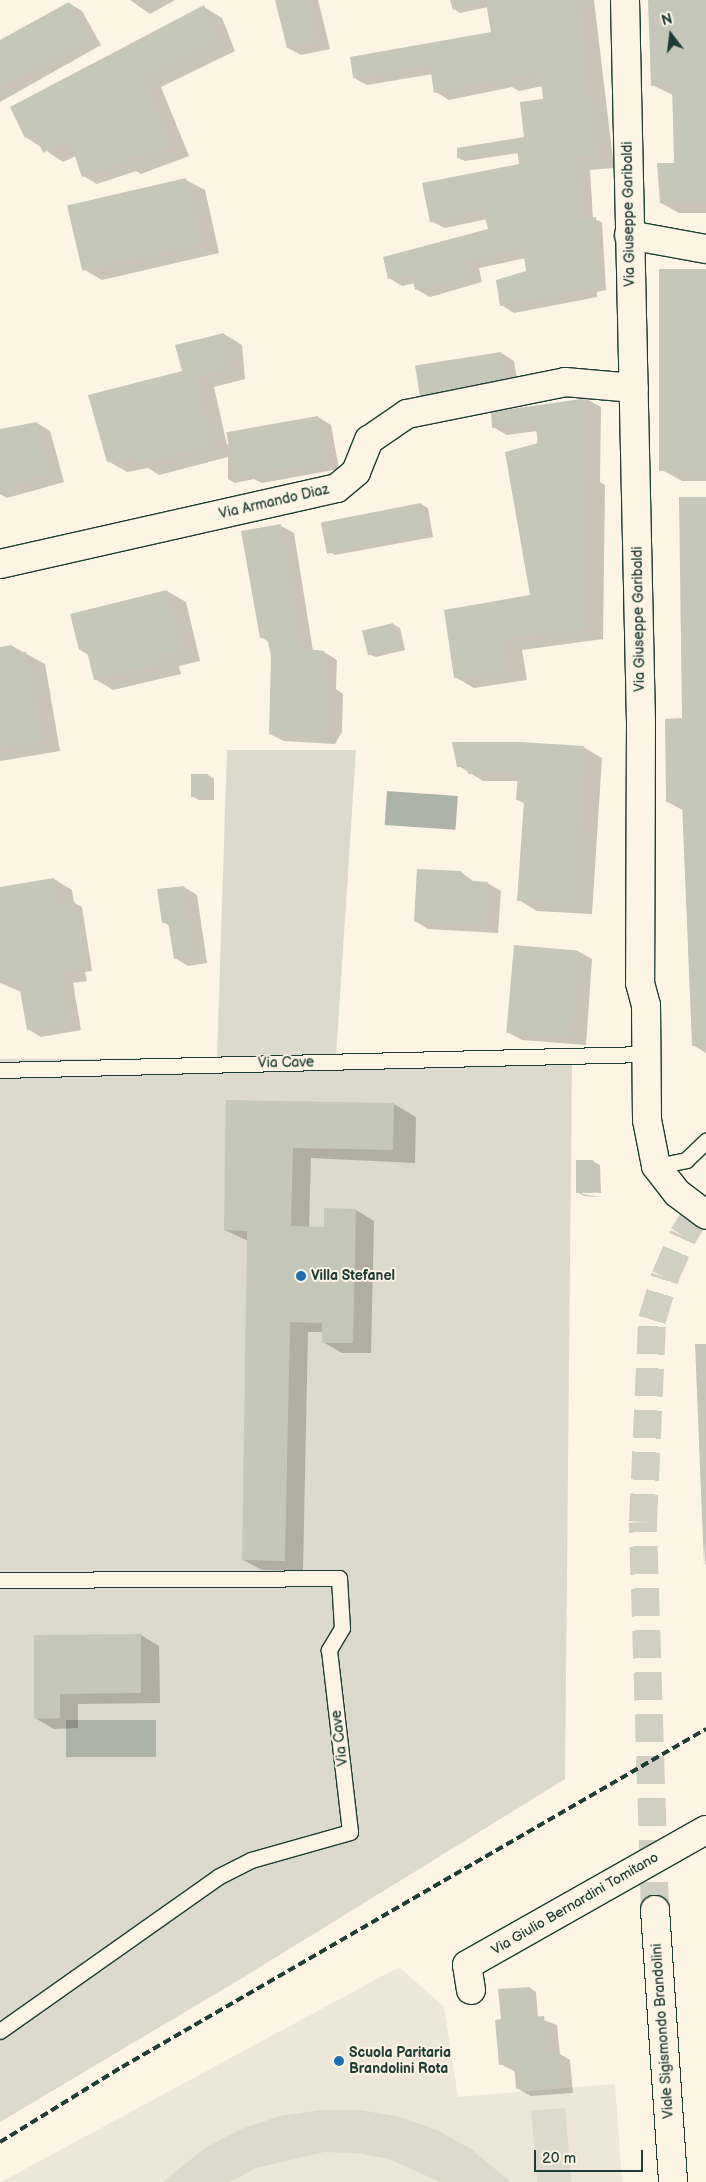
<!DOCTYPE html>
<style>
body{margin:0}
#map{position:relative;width:706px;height:2182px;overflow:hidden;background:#fcf5e5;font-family:"Balsamiq Sans",sans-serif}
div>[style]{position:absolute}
.built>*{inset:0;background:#ece7d8}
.green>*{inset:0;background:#dcdacc;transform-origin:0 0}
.water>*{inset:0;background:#aeb3a7;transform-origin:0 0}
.shadow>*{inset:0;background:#0003}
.building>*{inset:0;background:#c5c7b9;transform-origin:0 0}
.secondary-tunnel>*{height:28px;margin-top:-14px;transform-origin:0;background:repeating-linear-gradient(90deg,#d0d0c2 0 28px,transparent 0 42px)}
.roads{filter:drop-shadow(1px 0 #1f3d34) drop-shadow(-1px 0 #1f3d34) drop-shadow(0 1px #1f3d34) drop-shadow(0 -1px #1f3d34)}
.service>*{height:15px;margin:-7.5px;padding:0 7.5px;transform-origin:7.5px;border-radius:7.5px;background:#fcf5e5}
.minor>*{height:28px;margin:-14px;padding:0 14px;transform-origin:14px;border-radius:14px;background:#fcf5e5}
.tertiary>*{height:28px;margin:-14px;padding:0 14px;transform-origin:14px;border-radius:14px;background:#fcf5e5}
.secondary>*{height:28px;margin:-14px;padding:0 14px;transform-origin:14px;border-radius:14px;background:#fcf5e5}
.rail>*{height:4px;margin-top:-2px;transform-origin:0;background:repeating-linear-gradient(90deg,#1f3d34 0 8px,transparent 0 12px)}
.dots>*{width:14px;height:14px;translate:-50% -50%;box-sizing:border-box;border:2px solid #fcf5e5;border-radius:50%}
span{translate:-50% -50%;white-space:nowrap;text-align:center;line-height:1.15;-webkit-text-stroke:4px #fcf5e5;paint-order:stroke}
.street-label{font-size:14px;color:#1f3d34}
.poi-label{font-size:14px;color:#1f3d34;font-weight:700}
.left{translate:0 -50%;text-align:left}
.north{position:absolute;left:646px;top:10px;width:50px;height:50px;-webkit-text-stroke:4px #fcf5e5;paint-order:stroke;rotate:345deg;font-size:14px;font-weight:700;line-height:20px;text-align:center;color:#1f3d34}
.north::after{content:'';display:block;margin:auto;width:18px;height:22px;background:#1f3d34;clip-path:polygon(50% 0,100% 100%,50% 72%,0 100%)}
.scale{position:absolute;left:534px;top:2150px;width:109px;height:22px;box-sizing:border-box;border:2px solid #1f3d34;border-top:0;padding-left:6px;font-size:15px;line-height:18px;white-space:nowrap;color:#1f3d34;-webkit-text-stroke:4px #fcf5e5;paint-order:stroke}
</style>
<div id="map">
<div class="built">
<i style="clip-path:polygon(399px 1967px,444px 2007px,458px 2097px,615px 2084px,622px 2182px,1px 2182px)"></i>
</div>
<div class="green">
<i style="clip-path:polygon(227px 750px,356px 750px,336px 1057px,572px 1057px,565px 1779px,244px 1977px,0 2122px,0 1059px,217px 1058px)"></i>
<i style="left:565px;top:2108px;width:74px;height:34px;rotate:85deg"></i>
<i style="clip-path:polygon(321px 2110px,360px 2110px,400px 2117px,437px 2130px,471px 2149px,511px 2182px,440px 2182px,389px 2159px,357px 2153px,324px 2152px,256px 2168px,230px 2182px,163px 2182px,205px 2148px,241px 2129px,280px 2116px)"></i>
</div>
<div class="water">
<i style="left:387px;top:791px;width:71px;height:34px;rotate:4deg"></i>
<i style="left:156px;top:1720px;width:37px;height:90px;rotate:90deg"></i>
</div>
<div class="shadow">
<i style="clip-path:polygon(130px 0,175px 0,150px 14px)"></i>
<i style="clip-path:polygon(277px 0,318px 0,330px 49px,301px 55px,288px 48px)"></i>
<i style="clip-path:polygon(451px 0,594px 0,614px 168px,590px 170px,593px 219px,602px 222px,606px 290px,597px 292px,597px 297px,514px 313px,501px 305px,527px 272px,526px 258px,479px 268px,482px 282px,430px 297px,416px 289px,415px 283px,402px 286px,389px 278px,490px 230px,487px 219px,445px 228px,431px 221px,524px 166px,518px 153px,465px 161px,458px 158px,525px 138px,544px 100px,542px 86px,519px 91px,512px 87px,449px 100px,436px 92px,433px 74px,367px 85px,354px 78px,492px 33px,488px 7px,460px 13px,454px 9px)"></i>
<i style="clip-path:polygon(650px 0,706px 0,706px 213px,679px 213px,661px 203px,675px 164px,673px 95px,652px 85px)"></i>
<i style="clip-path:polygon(69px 3px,82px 11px,101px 45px,0 102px,0 41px)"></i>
<i style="clip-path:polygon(204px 7px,222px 18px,235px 51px,161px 87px,189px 156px,141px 174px,136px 171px,97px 184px,83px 176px,76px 156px,63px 162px,26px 137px)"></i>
<i style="clip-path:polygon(186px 180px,205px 190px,219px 253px,102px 280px,83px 269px)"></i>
<i style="clip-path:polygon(706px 270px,706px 481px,682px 481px,664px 471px)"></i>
<i style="clip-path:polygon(224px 334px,242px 345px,245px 379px,214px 387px,227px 445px,241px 431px,318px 417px,331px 425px,339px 469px,262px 483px,254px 479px,235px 483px,228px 479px,228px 457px,159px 475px,148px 468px,127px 472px,108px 461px,184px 372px)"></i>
<i style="clip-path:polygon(501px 353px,514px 361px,519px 392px,422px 398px)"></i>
<i style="clip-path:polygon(588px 400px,601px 407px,600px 482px,605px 485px,603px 639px,522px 650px,527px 680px,474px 688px,455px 677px,531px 596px,538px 431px,507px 435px,493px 427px)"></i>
<i style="clip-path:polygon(37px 423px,50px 431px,64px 482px,7px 498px,0 494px,0 431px)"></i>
<i style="clip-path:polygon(706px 498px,706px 1053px,693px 1045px,684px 811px,668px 802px,683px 720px)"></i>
<i style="clip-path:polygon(421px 504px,428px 508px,433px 537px,335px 555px,328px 551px)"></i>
<i style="clip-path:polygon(281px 526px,294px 533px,313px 651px,324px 652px,337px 660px,336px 689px,343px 694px,342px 732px,335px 744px,284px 741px,270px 734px,272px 656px,269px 642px,261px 637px)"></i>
<i style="clip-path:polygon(167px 591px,186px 602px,200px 661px,179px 666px,181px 674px,113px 690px,95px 679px,89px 655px,80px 650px)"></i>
<i style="clip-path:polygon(393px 624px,400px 628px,405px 650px,376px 657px,369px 654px)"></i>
<i style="clip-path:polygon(12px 646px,45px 664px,60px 751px,0 761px,0 648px)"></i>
<i style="clip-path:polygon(583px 747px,602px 758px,592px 914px,537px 911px,519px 900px,525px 804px,518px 800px,519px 781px,483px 781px,459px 766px)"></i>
<i style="clip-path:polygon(208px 775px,214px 779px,214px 800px,199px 800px,192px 796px)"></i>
<i style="clip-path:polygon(461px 872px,474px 882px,487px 883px,501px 891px,498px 933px,428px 929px,415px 921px)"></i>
<i style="clip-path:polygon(54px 879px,72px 890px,74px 903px,82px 907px,92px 971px,85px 972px,87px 981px,73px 983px,81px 1030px,41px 1037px,28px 1029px,22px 992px,0 983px,0 888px)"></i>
<i style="clip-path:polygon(184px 887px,197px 895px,207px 963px,188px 966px,175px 958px,170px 926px,163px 922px)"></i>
<i style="clip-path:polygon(515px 947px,579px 952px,592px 959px,586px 1045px,522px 1040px,509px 1033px)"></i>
<i style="clip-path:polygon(228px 1101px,394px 1104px,416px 1117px,415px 1163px,311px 1158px,309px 1228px,325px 1229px,356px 1210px,374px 1221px,371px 1353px,342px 1353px,323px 1342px,323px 1332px,308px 1332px,303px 1571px,262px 1570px,243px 1560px,248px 1241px,225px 1230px)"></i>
<i style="clip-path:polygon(577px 1161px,593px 1161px,600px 1165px,601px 1193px,582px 1192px,582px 1194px,602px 1197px,584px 1196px,577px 1192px)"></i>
<i style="clip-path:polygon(696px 1345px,706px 1345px,706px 1565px,705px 1564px)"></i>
<i style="clip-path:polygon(141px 1635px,159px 1646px,160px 1703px,78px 1704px,78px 1728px,54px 1729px,35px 1718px,35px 1636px)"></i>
<i style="clip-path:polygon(530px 1988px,536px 1992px,538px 2018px,557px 2025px,560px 2054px,570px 2060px,573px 2093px,531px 2096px,518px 2089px,516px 2072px,500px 2064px,502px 2020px)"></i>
</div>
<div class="building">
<i style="clip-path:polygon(275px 0,307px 0,317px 42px,287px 48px)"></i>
<i style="clip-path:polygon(450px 0,577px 0,596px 158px,577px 158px,581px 219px,596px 217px,600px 287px,500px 306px,496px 280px,526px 271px,523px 248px,466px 261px,469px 275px,415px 290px,411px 273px,388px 279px,383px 257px,488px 229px,483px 210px,430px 222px,422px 183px,519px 164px,517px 149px,457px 158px,457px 148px,524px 137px,520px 102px,543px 99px,540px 72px,434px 93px,430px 65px,353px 78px,350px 57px,491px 32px,486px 3px,453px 10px)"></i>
<i style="clip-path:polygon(648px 0,706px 0,706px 202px,660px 203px,657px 163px,674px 163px,672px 83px,651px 86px)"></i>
<i style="clip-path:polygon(69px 2px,88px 38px,0 87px,0 40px)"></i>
<i style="clip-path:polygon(204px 5px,217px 40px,143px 77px,171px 146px,82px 177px,69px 139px,43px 153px,35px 134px,25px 138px,10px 107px)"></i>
<i style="left:186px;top:178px;width:67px;height:122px;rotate:77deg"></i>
<i style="left:659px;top:269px;width:47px;height:202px"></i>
<i style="clip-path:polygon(224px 333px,227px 369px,196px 376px,212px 446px,140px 465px,138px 457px,107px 462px,88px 395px,182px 371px,175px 345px)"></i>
<i style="left:501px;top:352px;width:32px;height:87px;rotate:81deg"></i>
<i style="clip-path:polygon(588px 398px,585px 629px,504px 639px,509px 670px,454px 678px,444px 610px,530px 595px,505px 452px,538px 443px,535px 422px,492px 428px,491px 412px)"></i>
<i style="left:318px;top:416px;width:47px;height:93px;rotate:80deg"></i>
<i style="clip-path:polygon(37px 422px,51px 475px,0 489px,0 429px)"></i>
<i style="clip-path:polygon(679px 497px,706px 497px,706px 1046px,692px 1046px,682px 802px,666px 802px,665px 719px,682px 718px)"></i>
<i style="left:421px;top:503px;width:32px;height:102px;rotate:79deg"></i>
<i style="clip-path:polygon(281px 524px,301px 648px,324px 651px,323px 684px,330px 685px,329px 724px,322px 737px,269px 734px,271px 656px,267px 637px,260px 638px,241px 531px)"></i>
<i style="clip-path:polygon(167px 590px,182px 651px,161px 656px,163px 664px,94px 680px,86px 648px,79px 650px,70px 614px)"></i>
<i style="left:393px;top:623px;width:25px;height:32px;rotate:76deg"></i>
<i style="clip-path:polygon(12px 645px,14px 654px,26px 652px,42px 740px,0 748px,0 647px)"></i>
<i style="clip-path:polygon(452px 742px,520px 742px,584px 746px,573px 904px,517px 901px,524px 801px,516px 800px,518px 774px,468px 774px,468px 766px,457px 767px)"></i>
<i style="left:191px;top:774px;width:17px;height:23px"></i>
<i style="clip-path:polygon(417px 869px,461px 871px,461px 880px,488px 882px,485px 926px,414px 922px)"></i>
<i style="clip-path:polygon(54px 878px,58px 906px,75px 902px,86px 968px,60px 972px,68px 1023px,27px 1030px,18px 979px,0 982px,0 887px)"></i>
<i style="clip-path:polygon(184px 886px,194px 956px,174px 959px,168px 922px,162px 923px,157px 889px)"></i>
<i style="left:514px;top:945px;width:65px;height:88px;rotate:5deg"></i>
<i style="clip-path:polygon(226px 1100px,394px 1103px,393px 1150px,293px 1148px,291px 1226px,324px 1227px,324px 1208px,356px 1209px,353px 1343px,322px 1343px,322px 1323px,290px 1322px,285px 1561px,242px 1560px,247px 1231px,224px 1230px)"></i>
<i style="left:576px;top:1160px;width:17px;height:33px"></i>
<i style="clip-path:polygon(695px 1344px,706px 1344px,704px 1565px)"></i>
<i style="clip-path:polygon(141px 1634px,141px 1693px,60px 1694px,60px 1718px,34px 1719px,34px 1635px)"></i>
<i style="clip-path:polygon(530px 1987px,532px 2017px,544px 2016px,548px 2053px,557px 2051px,560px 2086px,516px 2089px,514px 2063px,499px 2065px,495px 2020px,501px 2019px,498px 1989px)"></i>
</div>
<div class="secondary-tunnel">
<i style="left:655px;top:1910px;width:388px;rotate:-91.8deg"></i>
<i style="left:643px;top:1522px;width:202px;rotate:-87.4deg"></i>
<i style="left:652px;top:1320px;width:45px;rotate:-73.2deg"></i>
<i style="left:665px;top:1277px;width:45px;rotate:-66.3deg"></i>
<i style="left:683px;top:1236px;width:44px;rotate:-58.1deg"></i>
</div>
<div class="roads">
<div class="service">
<i style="left:0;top:1070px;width:647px;rotate:-1.42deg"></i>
<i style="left:656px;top:1166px;width:31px;rotate:-11deg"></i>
<i style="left:686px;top:1160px;width:28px;rotate:-44deg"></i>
<i style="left:0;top:1580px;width:339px;rotate:-0.3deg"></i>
<i style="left:339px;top:1578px;width:50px;rotate:86.6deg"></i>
<i style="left:342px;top:1628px;width:26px;rotate:121deg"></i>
<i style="left:329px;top:1650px;width:183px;rotate:83.4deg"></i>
<i style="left:350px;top:1832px;width:103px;rotate:164.2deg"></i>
<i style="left:251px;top:1860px;width:37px;rotate:153deg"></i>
<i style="left:218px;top:1877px;width:267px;rotate:144.8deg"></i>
</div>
<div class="minor">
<i style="left:629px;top:235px;width:78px;rotate:10.3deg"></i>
<i style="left:0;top:564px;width:345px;rotate:-12.7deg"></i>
<i style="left:337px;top:488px;width:25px;rotate:-40deg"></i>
<i style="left:356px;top:472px;width:35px;rotate:-68deg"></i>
<i style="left:369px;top:440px;width:46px;rotate:-34.4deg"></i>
<i style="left:407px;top:414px;width:161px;rotate:-11.4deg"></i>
<i style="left:565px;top:382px;width:69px;rotate:5deg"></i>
<i style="left:471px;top:1990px;width:25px;rotate:-99deg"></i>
<i style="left:467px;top:1965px;width:274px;rotate:-29.5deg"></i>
</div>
<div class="tertiary">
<i style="left:625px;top:0;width:723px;rotate:88.73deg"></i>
<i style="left:641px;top:723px;width:260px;rotate:90.2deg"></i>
<i style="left:640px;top:983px;width:23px;rotate:75deg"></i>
<i style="left:646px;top:1005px;width:115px;rotate:89.5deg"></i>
<i style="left:647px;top:1120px;width:47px;rotate:78.9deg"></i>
<i style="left:656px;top:1166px;width:34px;rotate:52deg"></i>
<i style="left:677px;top:1193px;width:36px;rotate:37deg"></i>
</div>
<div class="secondary">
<i style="left:655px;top:1910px;width:273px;rotate:86.2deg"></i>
</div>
</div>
<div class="rail">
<i style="left:0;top:2142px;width:143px;rotate:-31.6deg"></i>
<i style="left:122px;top:2067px;width:675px;rotate:-30.06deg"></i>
</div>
<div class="dots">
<i style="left:301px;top:1276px;background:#1f6fb2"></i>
<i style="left:339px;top:2061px;background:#1f6fb2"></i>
</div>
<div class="street-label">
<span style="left:629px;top:214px;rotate:-91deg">Via Giuseppe Garibaldi</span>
<span style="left:274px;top:502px;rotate:-13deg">Via Armando Diaz</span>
<span style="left:639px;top:619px;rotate:-91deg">Via Giuseppe Garibaldi</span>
<span style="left:286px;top:1063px;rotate:-1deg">Via Cave</span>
<span style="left:340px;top:1738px;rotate:-97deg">Via Cave</span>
<span style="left:575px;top:1904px;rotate:-30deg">Via Giulio Bernardini Tomitano</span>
<span style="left:663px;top:2031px;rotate:-94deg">Viale Sigismondo Brandolini</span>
</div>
<div class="poi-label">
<span class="left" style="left:311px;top:1276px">Villa Stefanel</span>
<span class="left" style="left:349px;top:2061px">Scuola Paritaria<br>Brandolini Rota</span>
</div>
<div class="north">N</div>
<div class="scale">20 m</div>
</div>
